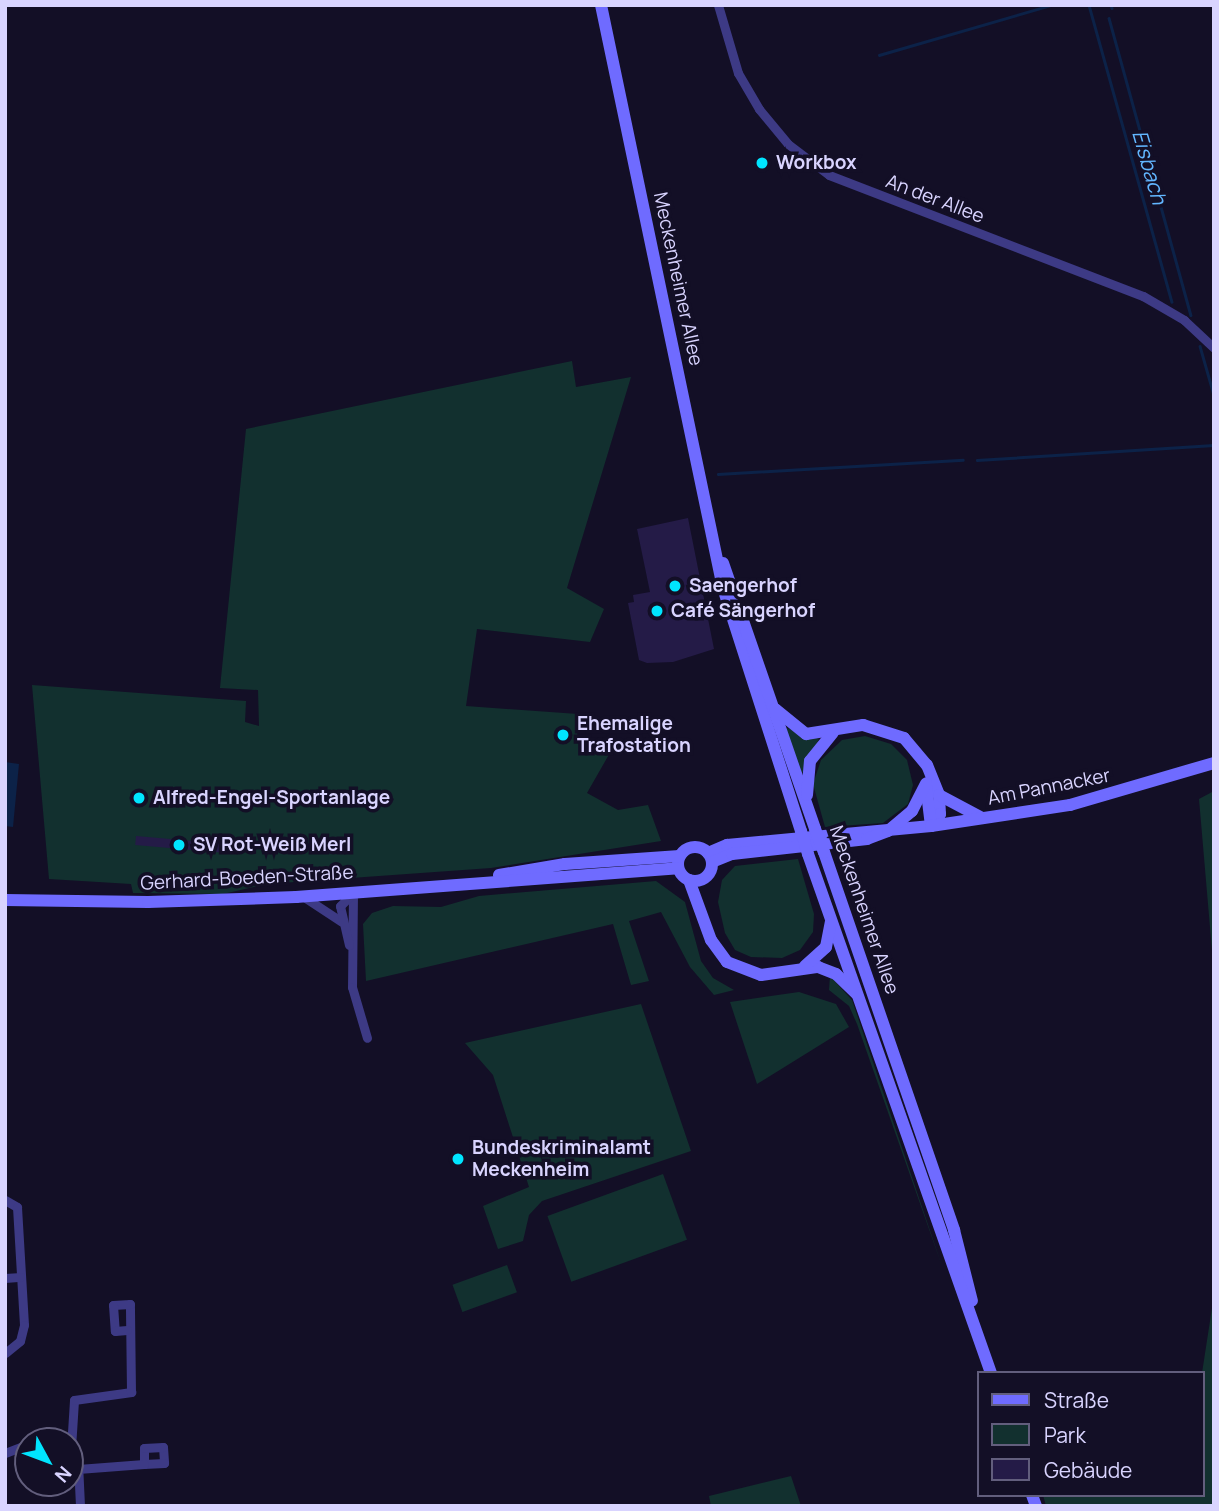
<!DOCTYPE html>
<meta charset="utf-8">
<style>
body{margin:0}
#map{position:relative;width:1219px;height:1511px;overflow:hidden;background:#130f26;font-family:Manrope,sans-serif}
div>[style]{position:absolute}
.green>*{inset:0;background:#12302f;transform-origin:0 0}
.water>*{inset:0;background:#0c2248}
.stream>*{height:2.5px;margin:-1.25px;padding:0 1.25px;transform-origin:1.25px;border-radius:1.25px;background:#0c2248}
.building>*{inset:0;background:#241b47;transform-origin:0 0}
.street>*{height:9px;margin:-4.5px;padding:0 4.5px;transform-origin:4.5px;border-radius:4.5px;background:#3d3a85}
.secondary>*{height:12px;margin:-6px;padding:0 6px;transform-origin:6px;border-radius:6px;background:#6f6bff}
.secondary>.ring{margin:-6px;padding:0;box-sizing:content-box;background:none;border:12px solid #6f6bff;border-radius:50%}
.secondary-bridge>*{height:12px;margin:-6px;padding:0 6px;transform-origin:6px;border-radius:6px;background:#6f6bff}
.dots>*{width:19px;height:19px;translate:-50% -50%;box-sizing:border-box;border:4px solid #130f26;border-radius:50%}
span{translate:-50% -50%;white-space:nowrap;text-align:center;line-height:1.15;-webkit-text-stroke:7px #130f26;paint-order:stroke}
.poi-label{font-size:19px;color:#d9d4ff;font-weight:700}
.left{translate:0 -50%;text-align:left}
.street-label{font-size:19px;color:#d9d4ff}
.water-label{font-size:21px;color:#62b6ff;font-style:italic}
.frame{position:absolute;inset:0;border:7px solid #d9d4ff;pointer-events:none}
.legend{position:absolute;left:977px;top:1371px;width:228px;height:126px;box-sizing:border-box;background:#130f26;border:2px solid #625e7d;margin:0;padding:9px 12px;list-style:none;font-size:21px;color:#d9d4ff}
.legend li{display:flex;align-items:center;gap:14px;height:35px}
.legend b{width:35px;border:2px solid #625e7d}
.north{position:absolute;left:14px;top:1427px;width:70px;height:70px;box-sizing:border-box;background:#130f26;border:2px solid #625e7d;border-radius:50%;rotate:131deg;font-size:19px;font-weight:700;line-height:28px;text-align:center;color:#d9d4ff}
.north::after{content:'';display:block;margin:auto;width:24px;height:32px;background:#00e5ff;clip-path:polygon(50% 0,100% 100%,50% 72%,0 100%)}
</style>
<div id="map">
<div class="green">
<i style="clip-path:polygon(572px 361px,576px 387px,631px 377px,567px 588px,604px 609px,590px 642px,477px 629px,466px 706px,578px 714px,577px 741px,611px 751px,587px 793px,618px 810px,648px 805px,661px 841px,491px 868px,267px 884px,223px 894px,133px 893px,131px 884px,49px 879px,32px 685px,246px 701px,245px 722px,259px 726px,258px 690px,220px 688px,246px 429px)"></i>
<i style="clip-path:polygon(784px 727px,819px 739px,801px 775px)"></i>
<i style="clip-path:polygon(865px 736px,891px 744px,907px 760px,913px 785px,908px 804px,883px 823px,825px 827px,813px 784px,821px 760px,842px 740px)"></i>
<i style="clip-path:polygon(1214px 791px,1214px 974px,1199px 799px)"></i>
<i style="clip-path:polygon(798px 859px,814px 914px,813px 932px,800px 950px,782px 958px,751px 957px,735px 950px,725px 933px,718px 902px,722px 880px,735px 866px)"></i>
<i style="clip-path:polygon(656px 881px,685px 902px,701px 961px,713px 978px,734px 990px,714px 995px,690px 967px,661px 912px,629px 921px,649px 981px,631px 985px,613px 924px,366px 981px,363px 924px,372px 913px,393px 906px,441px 907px,479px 896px)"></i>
<i style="clip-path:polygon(830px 976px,852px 1000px,943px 1269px,857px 1024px,849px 1006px,829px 990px)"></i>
<i style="clip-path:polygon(799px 992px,836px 1004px,849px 1027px,757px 1084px,730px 1002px)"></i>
<i style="clip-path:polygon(641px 1004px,691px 1151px,542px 1201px,529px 1215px,523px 1241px,498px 1249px,483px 1206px,529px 1187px,493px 1075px,465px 1043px)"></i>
<i style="left:663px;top:1174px;width:70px;height:123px;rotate:70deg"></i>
<i style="left:507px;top:1265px;width:29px;height:58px;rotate:70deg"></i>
<i style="clip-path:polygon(1214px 1295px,1214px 1506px,1046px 1506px,1043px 1495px,1203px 1495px,1202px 1373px)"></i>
<i style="clip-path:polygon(791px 1476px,801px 1506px,711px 1506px,709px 1496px)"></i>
</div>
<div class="water">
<i style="clip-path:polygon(5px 762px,19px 764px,13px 827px,5px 826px)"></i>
</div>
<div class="stream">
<i style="left:1089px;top:5px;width:308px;rotate:74.4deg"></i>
<i style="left:1111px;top:5px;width:3px;rotate:72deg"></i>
<i style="left:1109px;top:18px;width:308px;rotate:74.6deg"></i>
<i style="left:879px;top:55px;width:179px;rotate:-16.2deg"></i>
<i style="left:1200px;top:346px;width:51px;rotate:74.1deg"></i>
<i style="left:977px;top:460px;width:237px;rotate:-3.6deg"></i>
<i style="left:718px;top:474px;width:245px;rotate:-3.3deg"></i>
</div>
<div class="building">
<i style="clip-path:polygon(688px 518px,714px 649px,673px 662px,647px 663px,639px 660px,628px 603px,634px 602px,633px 595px,650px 592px,637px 529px)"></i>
<i style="left:136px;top:836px;width:86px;height:9px;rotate:5deg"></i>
</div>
<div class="street">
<i style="left:718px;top:5px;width:71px;rotate:73.6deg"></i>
<i style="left:738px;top:73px;width:42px;rotate:59.7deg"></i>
<i style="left:759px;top:109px;width:45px;rotate:50.4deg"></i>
<i style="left:788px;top:144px;width:51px;rotate:37.1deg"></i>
<i style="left:829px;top:175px;width:337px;rotate:21.1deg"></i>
<i style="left:1143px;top:296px;width:48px;rotate:30.3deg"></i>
<i style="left:1184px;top:320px;width:41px;rotate:43deg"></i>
<i style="left:353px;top:893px;width:94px;rotate:90.6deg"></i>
<i style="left:352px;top:987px;width:53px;rotate:73.6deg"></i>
<i style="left:304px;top:897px;width:45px;rotate:33.3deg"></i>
<i style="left:349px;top:945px;width:40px;rotate:-103deg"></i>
<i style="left:340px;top:906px;width:18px;rotate:-45deg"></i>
<i style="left:5px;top:1200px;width:14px;rotate:30deg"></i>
<i style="left:17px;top:1207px;width:118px;rotate:86.6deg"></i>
<i style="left:24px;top:1325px;width:16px;rotate:104deg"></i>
<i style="left:20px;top:1341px;width:19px;rotate:141deg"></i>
<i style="left:5px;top:1278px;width:16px;rotate:-4deg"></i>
<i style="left:41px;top:1441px;width:18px"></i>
<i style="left:70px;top:1447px;width:18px;rotate:63deg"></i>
<i style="left:78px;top:1463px;width:43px;rotate:87.3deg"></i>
<i style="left:163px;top:1447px;width:16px;rotate:86deg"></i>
<i style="left:164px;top:1463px;width:20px;rotate:177deg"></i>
<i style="left:144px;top:1464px;width:16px;rotate:-90deg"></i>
<i style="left:144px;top:1448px;width:19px;rotate:-3deg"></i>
<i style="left:71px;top:1448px;width:48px;rotate:-86.4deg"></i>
<i style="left:74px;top:1400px;width:58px;rotate:-8deg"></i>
<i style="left:131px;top:1392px;width:88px;rotate:-90.7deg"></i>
<i style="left:130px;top:1304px;width:17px;rotate:177deg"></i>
<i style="left:113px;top:1305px;width:26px;rotate:86deg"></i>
<i style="left:115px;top:1331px;width:12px;rotate:-5deg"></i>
<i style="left:5px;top:1453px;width:25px;rotate:-21deg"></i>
<i style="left:78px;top:1469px;width:66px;rotate:-4.3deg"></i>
</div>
<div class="secondary">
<i style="left:601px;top:5px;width:596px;rotate:78.18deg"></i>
<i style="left:723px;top:588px;width:255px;rotate:72.2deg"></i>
<i style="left:723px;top:563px;width:281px;rotate:70.9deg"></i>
<i style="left:775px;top:709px;width:40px;rotate:39deg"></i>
<i style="left:806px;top:734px;width:58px;rotate:-9deg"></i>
<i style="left:863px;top:725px;width:43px;rotate:17.6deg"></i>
<i style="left:904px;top:738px;width:35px;rotate:50deg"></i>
<i style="left:927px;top:765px;width:32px;rotate:68deg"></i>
<i style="left:939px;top:795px;width:19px;rotate:87deg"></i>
<i style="left:940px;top:814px;width:15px;rotate:127deg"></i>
<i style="left:926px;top:785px;width:41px;rotate:83deg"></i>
<i style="left:807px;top:795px;width:34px;rotate:-85deg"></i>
<i style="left:810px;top:761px;width:36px;rotate:-51deg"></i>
<i style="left:939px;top:795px;width:49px;rotate:28.1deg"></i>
<i class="ring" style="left:678px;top:847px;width:22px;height:22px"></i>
<i style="left:824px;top:852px;width:400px;rotate:71deg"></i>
<i style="left:954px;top:1230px;width:73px;rotate:75.8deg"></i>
<i style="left:708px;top:853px;width:21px;rotate:-23deg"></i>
<i style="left:727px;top:845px;width:205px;rotate:-5.3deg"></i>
<i style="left:931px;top:826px;width:141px;rotate:-8.6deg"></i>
<i style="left:1070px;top:805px;width:150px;rotate:-16.3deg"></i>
<i style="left:808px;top:854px;width:550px;rotate:70.58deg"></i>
<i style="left:712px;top:862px;width:22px;rotate:-22deg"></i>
<i style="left:732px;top:854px;width:136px;rotate:-6.3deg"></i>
<i style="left:867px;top:839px;width:22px;rotate:-21deg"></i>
<i style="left:888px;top:831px;width:31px;rotate:-40deg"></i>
<i style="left:912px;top:811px;width:31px;rotate:-63deg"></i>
<i style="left:499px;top:875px;width:67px;rotate:-9.5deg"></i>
<i style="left:565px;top:864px;width:115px;rotate:-4deg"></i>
<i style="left:689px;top:880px;width:64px;rotate:69.9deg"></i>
<i style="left:711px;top:940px;width:27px;rotate:54deg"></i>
<i style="left:727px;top:962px;width:36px;rotate:21deg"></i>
<i style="left:761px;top:975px;width:58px;rotate:-8deg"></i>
<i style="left:818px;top:967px;width:19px;rotate:21deg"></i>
<i style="left:836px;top:974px;width:28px;rotate:44deg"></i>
<i style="left:5px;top:900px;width:143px;rotate:0.8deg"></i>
<i style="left:148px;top:902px;width:148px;rotate:-1.9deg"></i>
<i style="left:296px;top:897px;width:383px;rotate:-4.3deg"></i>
<i style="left:805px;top:966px;width:28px;rotate:-42deg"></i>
<i style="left:826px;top:947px;width:25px;rotate:-79deg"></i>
<i style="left:1032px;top:1495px;width:12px;rotate:70deg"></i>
</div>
<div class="secondary-bridge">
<i style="left:815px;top:829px;width:25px;rotate:69deg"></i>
<i style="left:801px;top:831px;width:24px;rotate:73deg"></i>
</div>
<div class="dots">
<i style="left:762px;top:163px;background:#00e5ff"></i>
<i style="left:675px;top:586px;background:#00e5ff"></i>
<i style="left:657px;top:611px;background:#00e5ff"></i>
<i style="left:563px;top:735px;background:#00e5ff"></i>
<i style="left:139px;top:798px;background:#00e5ff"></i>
<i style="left:179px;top:845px;background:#00e5ff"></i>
<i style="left:458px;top:1159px;background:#00e5ff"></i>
</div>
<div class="poi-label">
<span class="left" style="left:776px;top:163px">Workbox</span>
<span class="left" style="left:689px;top:586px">Saengerhof</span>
<span class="left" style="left:671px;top:611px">Café Sängerhof</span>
<span class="left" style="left:577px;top:735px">Ehemalige<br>Trafostation</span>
<span class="left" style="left:153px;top:798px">Alfred-Engel-Sportanlage</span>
<span class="left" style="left:193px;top:845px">SV Rot-Weiß Merl</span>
<span class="left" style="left:472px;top:1159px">Bundeskriminalamt<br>Meckenheim</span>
</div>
<div class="street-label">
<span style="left:935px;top:199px;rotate:21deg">An der Allee</span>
<span style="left:678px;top:279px;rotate:78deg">Meckenheimer Allee</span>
<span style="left:1049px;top:787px;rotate:-11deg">Am Pannacker</span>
<span style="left:247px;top:878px;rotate:-3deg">Gerhard-Boeden-Straße</span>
<span style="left:864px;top:910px;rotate:71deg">Meckenheimer Allee</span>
</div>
<div class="water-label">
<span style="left:1150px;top:167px;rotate:74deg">Eisbach</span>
</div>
<div class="frame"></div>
<ul class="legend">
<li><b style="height:9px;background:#6f6bff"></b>Straße</li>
<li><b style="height:19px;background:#12302f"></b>Park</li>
<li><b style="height:19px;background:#241b47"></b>Gebäude</li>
</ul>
<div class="north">N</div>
</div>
